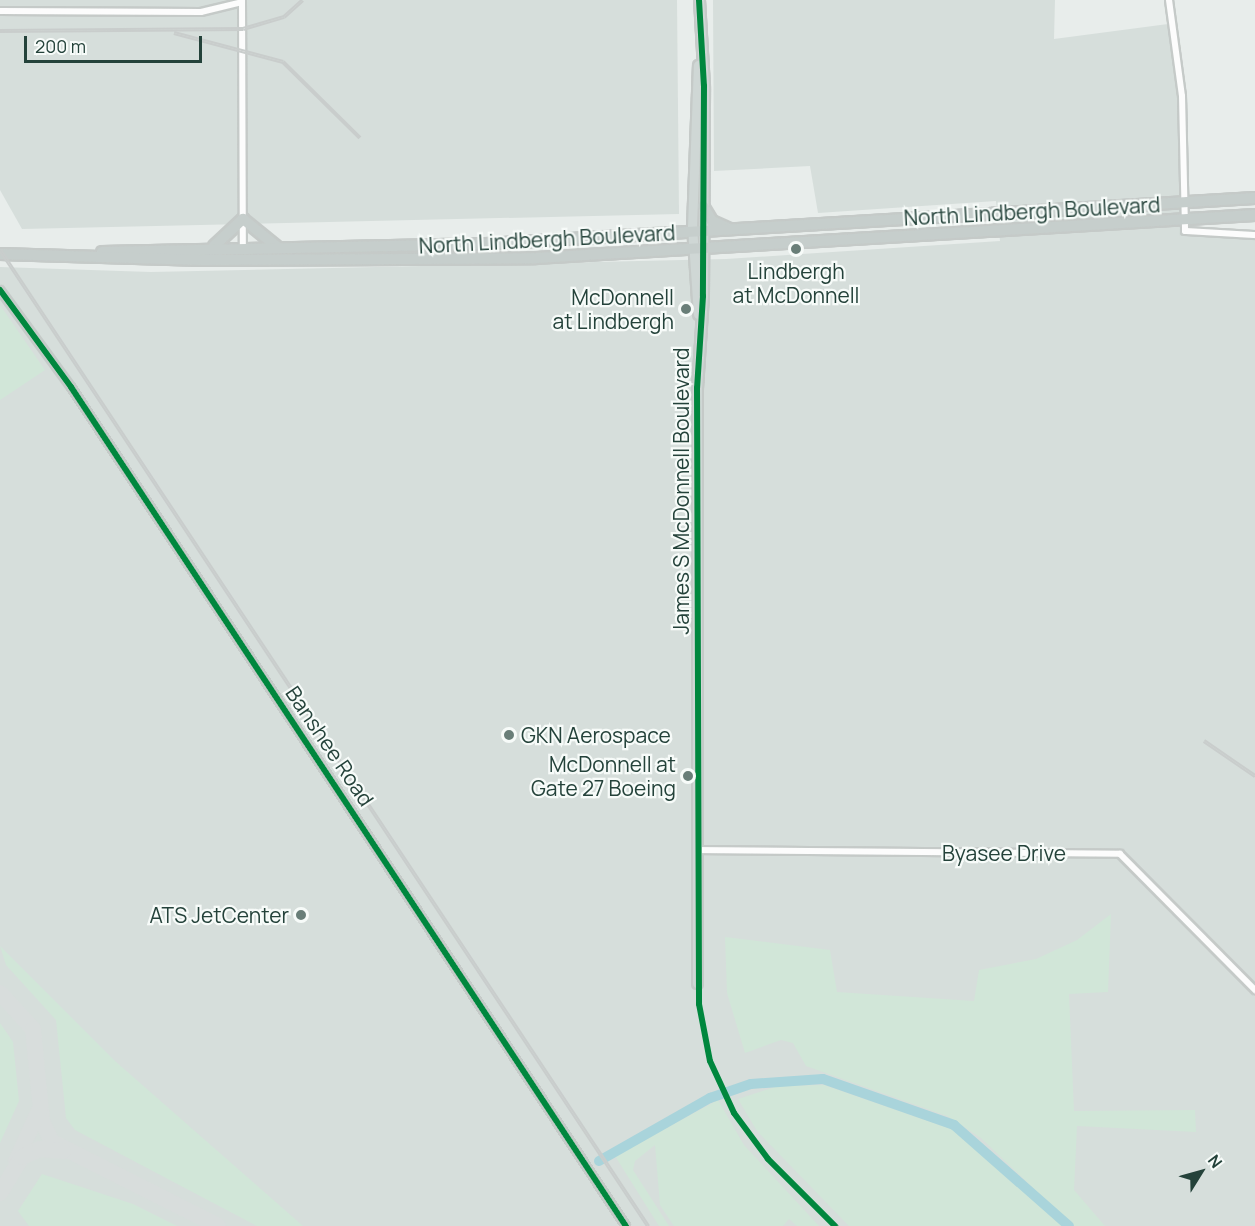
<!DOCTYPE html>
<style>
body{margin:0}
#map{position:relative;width:1255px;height:1226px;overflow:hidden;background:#e8edeb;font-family:Manrope,sans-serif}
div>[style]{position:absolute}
.built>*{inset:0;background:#d6dedb}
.green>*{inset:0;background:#d1e6d8}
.river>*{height:10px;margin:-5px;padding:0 5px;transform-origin:5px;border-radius:5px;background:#a9d4db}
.taxiway>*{height:16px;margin:-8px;padding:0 8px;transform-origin:8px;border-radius:8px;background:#d8dddc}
.roads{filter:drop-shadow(2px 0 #c5cac8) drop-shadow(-2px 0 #c5cac8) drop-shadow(0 2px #c5cac8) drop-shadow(0 -2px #c5cac8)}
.minor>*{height:6px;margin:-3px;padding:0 3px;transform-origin:3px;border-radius:3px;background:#fcfcfc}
.primary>*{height:9px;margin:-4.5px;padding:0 4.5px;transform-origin:4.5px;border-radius:4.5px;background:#cfd7d5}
.trunk>*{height:10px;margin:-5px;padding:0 5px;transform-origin:5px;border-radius:5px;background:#c6cecc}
.rail>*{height:4px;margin-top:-2px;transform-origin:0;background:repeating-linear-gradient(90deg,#f7fbf9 0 4.5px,#c9cdcc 0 9px);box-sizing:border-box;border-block:2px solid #c9cdcc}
.cycleway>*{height:6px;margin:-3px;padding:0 3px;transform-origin:3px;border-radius:3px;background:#00873e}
.dots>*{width:16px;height:16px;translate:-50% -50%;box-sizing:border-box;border:3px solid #f7fbf9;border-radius:50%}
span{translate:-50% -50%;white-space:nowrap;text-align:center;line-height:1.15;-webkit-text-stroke:4.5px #f7fbf9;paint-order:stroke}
.street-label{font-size:21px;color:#24423a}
.poi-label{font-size:21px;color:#24423a}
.right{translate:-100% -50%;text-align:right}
.left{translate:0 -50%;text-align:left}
.north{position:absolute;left:1171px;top:1142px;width:60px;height:60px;-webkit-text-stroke:4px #f7fbf9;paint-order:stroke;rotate:53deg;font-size:16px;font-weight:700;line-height:24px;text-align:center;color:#24423a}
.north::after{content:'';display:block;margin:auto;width:21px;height:27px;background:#24423a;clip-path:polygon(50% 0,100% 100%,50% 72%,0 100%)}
.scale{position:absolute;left:24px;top:36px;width:178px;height:27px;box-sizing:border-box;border:3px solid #24423a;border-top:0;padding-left:8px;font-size:18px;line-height:21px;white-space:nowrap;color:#24423a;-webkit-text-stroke:4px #f7fbf9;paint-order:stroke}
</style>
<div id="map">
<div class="built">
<i style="clip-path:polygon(0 0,677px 0,679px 214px,22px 229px,0 190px)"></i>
<i style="clip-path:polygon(713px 0,1055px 0,1054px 39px,1168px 24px,1182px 96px,1190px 228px,1255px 234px,1255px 1226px,0 1226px,0 267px,151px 272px,726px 259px,1000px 241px,996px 201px,818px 213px,810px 166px,714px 171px)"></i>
</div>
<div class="green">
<i style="clip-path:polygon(0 305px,45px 370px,0 400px)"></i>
<i style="clip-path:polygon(1111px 914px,1108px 992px,1069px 994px,1074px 1111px,1195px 1110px,1196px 1132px,1077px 1126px,1074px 1190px,1105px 1226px,1073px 1226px,981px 1138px,947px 1116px,806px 1066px,793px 1043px,781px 1040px,745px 1053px,727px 993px,725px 937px,830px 950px,837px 992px,974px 1001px,979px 970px,1036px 959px,1077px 940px)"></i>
<i style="clip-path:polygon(0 946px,115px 1061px,303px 1226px,257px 1226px,75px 1130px,66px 1118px,56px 1020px,6px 965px)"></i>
<i style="clip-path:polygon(0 1023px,13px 1042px,19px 1101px,0 1143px)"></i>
<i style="clip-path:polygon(824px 1085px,954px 1130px,1062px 1226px,849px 1226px,757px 1131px,738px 1099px,778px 1086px)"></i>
<i style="clip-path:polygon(718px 1100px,744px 1145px,819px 1226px,797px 1226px,789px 1219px,783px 1226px,674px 1226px,660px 1205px,655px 1145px,635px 1161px,633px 1170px,669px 1226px,659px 1226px,615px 1156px)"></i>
<i style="clip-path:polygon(42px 1174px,133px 1204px,177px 1226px,29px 1226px,18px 1211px)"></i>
</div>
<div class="river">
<i style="left:599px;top:1161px;width:128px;rotate:-29.6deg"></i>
<i style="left:710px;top:1098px;width:43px;rotate:-18.9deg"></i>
<i style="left:751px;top:1084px;width:72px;rotate:-4deg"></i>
<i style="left:823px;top:1079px;width:139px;rotate:19.3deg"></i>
<i style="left:954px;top:1125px;width:153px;rotate:41.3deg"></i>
</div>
<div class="taxiway">
<i style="left:0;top:993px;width:49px;rotate:47.5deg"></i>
<i style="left:33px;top:1029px;width:92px;rotate:84.4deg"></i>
<i style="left:42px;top:1121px;width:23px;rotate:65deg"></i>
<i style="left:52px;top:1142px;width:186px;rotate:26.8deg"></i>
<i style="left:16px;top:1161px;width:58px;rotate:-65.6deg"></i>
<i style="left:0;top:1193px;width:42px;rotate:-58.6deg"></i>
<i style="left:22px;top:1157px;width:20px;rotate:-24deg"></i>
<i style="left:40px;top:1149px;width:23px;rotate:5deg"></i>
</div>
<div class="roads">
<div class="minor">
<i style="left:242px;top:0;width:250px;rotate:89.8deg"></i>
<i style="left:1169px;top:0;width:97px;rotate:82.3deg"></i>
<i style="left:1182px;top:96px;width:135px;rotate:88.7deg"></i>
<i style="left:1185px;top:231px;width:70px;rotate:3.3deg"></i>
<i style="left:0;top:11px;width:201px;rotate:0.3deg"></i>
<i style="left:201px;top:12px;width:42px;rotate:-13.7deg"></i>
<i style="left:0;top:290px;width:120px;rotate:53.8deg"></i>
<i style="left:71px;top:387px;width:1006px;rotate:56.52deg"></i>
<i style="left:697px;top:850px;width:423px;rotate:0.5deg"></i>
<i style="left:1120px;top:854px;width:192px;rotate:45.2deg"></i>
</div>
<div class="primary">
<i style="left:698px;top:314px;width:87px;rotate:-93.9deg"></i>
<i style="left:692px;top:227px;width:162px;rotate:-87.9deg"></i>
<i style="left:697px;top:983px;width:595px;rotate:-90deg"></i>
<i style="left:697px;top:388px;width:92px;rotate:-86.3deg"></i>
<i style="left:703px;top:296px;width:210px;rotate:-89.7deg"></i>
<i style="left:704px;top:86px;width:86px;rotate:-93.3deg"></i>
</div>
<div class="trunk">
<i style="left:703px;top:206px;width:17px;rotate:59deg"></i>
<i style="left:712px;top:221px;width:17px;rotate:24deg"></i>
<i style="left:214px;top:246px;width:40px;rotate:-43deg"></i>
<i style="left:243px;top:219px;width:43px;rotate:39.3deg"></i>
<i style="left:102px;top:252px;width:384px;rotate:-1.2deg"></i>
<i style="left:486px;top:244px;width:770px;rotate:-3.42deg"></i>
<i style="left:0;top:254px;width:202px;rotate:1.7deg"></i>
<i style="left:202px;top:260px;width:334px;rotate:-0.3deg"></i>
<i style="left:536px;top:258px;width:720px;rotate:-3.42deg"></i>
</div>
</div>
<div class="rail">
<i style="left:0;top:31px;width:243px;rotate:-0.5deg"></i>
<i style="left:243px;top:29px;width:43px;rotate:-16.3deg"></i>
<i style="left:284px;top:17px;width:25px;rotate:-42deg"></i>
<i style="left:174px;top:33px;width:113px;rotate:14.9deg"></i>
<i style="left:283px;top:62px;width:108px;rotate:44.6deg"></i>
<i style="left:0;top:250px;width:1172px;rotate:56.42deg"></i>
<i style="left:1204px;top:741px;width:62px;rotate:34.5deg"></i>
</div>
<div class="cycleway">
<i style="left:699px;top:0;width:86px;rotate:86.7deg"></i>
<i style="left:704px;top:86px;width:210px;rotate:90.3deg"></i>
<i style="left:703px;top:296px;width:92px;rotate:93.7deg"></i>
<i style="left:697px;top:388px;width:616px;rotate:89.81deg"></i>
<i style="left:699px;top:1004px;width:58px;rotate:79.1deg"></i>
<i style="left:710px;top:1061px;width:57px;rotate:65.2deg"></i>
<i style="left:734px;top:1113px;width:57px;rotate:53.5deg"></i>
<i style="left:768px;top:1159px;width:95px;rotate:45deg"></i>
<i style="left:0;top:290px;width:120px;rotate:53.8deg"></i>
<i style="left:71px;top:387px;width:1006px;rotate:56.52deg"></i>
</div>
<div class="dots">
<i style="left:796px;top:249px;background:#697e78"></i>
<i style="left:686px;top:309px;background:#697e78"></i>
<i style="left:509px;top:735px;background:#697e78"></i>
<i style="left:688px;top:776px;background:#697e78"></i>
<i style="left:301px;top:915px;background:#697e78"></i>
</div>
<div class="street-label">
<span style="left:1032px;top:211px;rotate:-3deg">North Lindbergh Boulevard</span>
<span style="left:547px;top:239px;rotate:-3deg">North Lindbergh Boulevard</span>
<span style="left:681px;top:491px;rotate:-90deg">James S McDonnell Boulevard</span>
<span style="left:330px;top:746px;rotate:56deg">Banshee Road</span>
<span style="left:1004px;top:853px">Byasee Drive</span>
</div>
<div class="poi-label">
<span style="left:796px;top:283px">Lindbergh<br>at McDonnell</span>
<span class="right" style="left:674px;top:309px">McDonnell<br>at Lindbergh</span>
<span class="left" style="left:521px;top:735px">GKN Aerospace</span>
<span class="right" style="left:676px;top:776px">McDonnell at<br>Gate 27 Boeing</span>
<span class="right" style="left:289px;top:915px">ATS JetCenter</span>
</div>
<div class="north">N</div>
<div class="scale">200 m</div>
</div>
